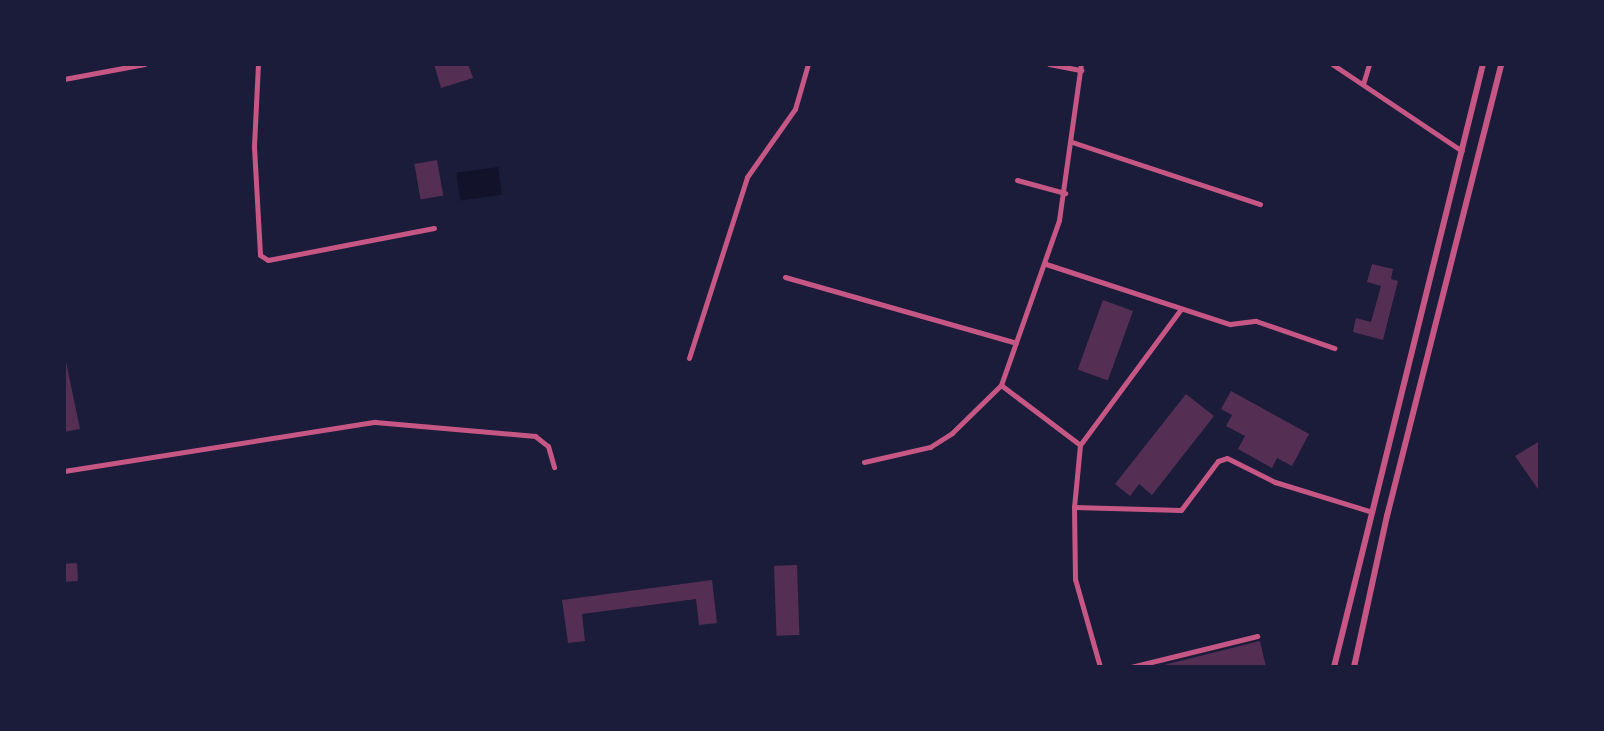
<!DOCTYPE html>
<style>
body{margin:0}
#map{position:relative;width:1604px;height:731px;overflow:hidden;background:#1b1b3a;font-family:"Exo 2",sans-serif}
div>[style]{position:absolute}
.water>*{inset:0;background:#12122b;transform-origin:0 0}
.building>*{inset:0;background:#542f53;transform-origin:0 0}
.minor>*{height:5px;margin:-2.5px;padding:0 2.5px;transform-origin:2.5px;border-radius:2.5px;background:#c65784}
.tertiary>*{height:6px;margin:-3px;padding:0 3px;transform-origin:3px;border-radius:3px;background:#c65784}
span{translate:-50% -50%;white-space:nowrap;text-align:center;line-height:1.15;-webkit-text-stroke:8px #1b1b3a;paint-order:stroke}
.frame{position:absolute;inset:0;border:66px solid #1b1b3a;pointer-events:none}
</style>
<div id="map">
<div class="water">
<i style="left:498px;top:167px;width:28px;height:42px;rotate:82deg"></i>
</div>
<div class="building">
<i style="clip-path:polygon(434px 64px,468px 64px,473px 78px,441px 88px)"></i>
<i style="left:437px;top:160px;width:36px;height:23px;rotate:80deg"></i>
<i style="clip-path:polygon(1372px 264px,1393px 269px,1391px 279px,1398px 281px,1383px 340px,1353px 332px,1356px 318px,1371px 322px,1381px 286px,1367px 282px)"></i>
<i style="left:1103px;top:300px;width:32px;height:74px;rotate:20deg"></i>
<i style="clip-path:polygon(64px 352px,80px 429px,64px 432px)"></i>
<i style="clip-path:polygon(1231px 391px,1309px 434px,1292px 466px,1277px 458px,1272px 468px,1238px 449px,1245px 436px,1226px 426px,1232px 415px,1221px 409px)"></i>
<i style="clip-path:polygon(1186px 394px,1214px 416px,1152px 495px,1139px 484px,1130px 496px,1115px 484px)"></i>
<i style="clip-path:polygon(1540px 441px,1540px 492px,1515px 456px)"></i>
<i style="left:77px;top:563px;width:18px;height:13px;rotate:87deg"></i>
<i style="left:797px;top:565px;width:70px;height:23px;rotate:88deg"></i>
<i style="clip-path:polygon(712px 580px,717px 623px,699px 625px,696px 599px,582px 614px,585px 641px,568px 643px,562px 600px)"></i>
<i style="clip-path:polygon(1260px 641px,1266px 667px,1160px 667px,1160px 666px)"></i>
</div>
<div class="minor">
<i style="left:258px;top:64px;width:83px;rotate:92.8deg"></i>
<i style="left:254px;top:147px;width:108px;rotate:86.8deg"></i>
<i style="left:260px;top:255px;width:9px;rotate:32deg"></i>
<i style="left:268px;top:260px;width:169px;rotate:-10.9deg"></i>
<i style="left:1049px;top:64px;width:33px;rotate:11deg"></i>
<i style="left:1332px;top:64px;width:156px;rotate:33.8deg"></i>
<i style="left:64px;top:79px;width:82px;rotate:-10.5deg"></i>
<i style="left:1363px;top:84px;width:21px;rotate:-73deg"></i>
<i style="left:1072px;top:142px;width:198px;rotate:18.3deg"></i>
<i style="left:1017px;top:180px;width:50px;rotate:15.2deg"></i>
<i style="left:1046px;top:264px;width:194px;rotate:18.1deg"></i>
<i style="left:1230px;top:324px;width:26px;rotate:-7deg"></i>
<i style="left:1256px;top:321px;width:83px;rotate:19.1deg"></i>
<i style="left:785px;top:277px;width:240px;rotate:15.9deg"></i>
<i style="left:689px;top:358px;width:190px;rotate:-72.2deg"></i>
<i style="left:747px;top:177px;width:83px;rotate:-54.8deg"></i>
<i style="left:795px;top:109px;width:47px;rotate:-73.9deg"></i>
<i style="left:1001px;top:385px;width:99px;rotate:37.2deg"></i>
<i style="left:1080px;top:445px;width:62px;rotate:95.5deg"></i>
<i style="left:1074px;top:507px;width:72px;rotate:89.2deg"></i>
<i style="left:1075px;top:579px;width:91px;rotate:74.1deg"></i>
<i style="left:1080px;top:445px;width:169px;rotate:-53.4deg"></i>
<i style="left:864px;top:462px;width:68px;rotate:-12.8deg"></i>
<i style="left:930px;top:447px;width:26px;rotate:-32deg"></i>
<i style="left:952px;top:433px;width:69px;rotate:-44.4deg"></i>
<i style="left:1001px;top:385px;width:175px;rotate:-70.6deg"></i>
<i style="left:1059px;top:220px;width:158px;rotate:-82deg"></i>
<i style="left:64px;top:471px;width:315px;rotate:-9deg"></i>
<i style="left:375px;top:422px;width:161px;rotate:5deg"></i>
<i style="left:535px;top:436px;width:16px;rotate:38deg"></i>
<i style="left:548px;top:446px;width:22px;rotate:74deg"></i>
<i style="left:1074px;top:507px;width:107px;rotate:1.6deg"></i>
<i style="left:1181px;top:510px;width:61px;rotate:-52.9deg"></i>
<i style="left:1218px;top:461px;width:9px;rotate:-18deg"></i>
<i style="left:1227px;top:458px;width:54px;rotate:26.6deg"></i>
<i style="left:1275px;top:482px;width:98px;rotate:17.1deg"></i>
<i style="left:1131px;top:667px;width:130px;rotate:-13.8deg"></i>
</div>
<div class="tertiary">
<i style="left:1334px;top:667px;width:621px;rotate:-76.12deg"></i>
<i style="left:1354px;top:667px;width:155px;rotate:-77.7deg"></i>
<i style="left:1387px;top:516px;width:466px;rotate:-75.8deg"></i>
</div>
<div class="frame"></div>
</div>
